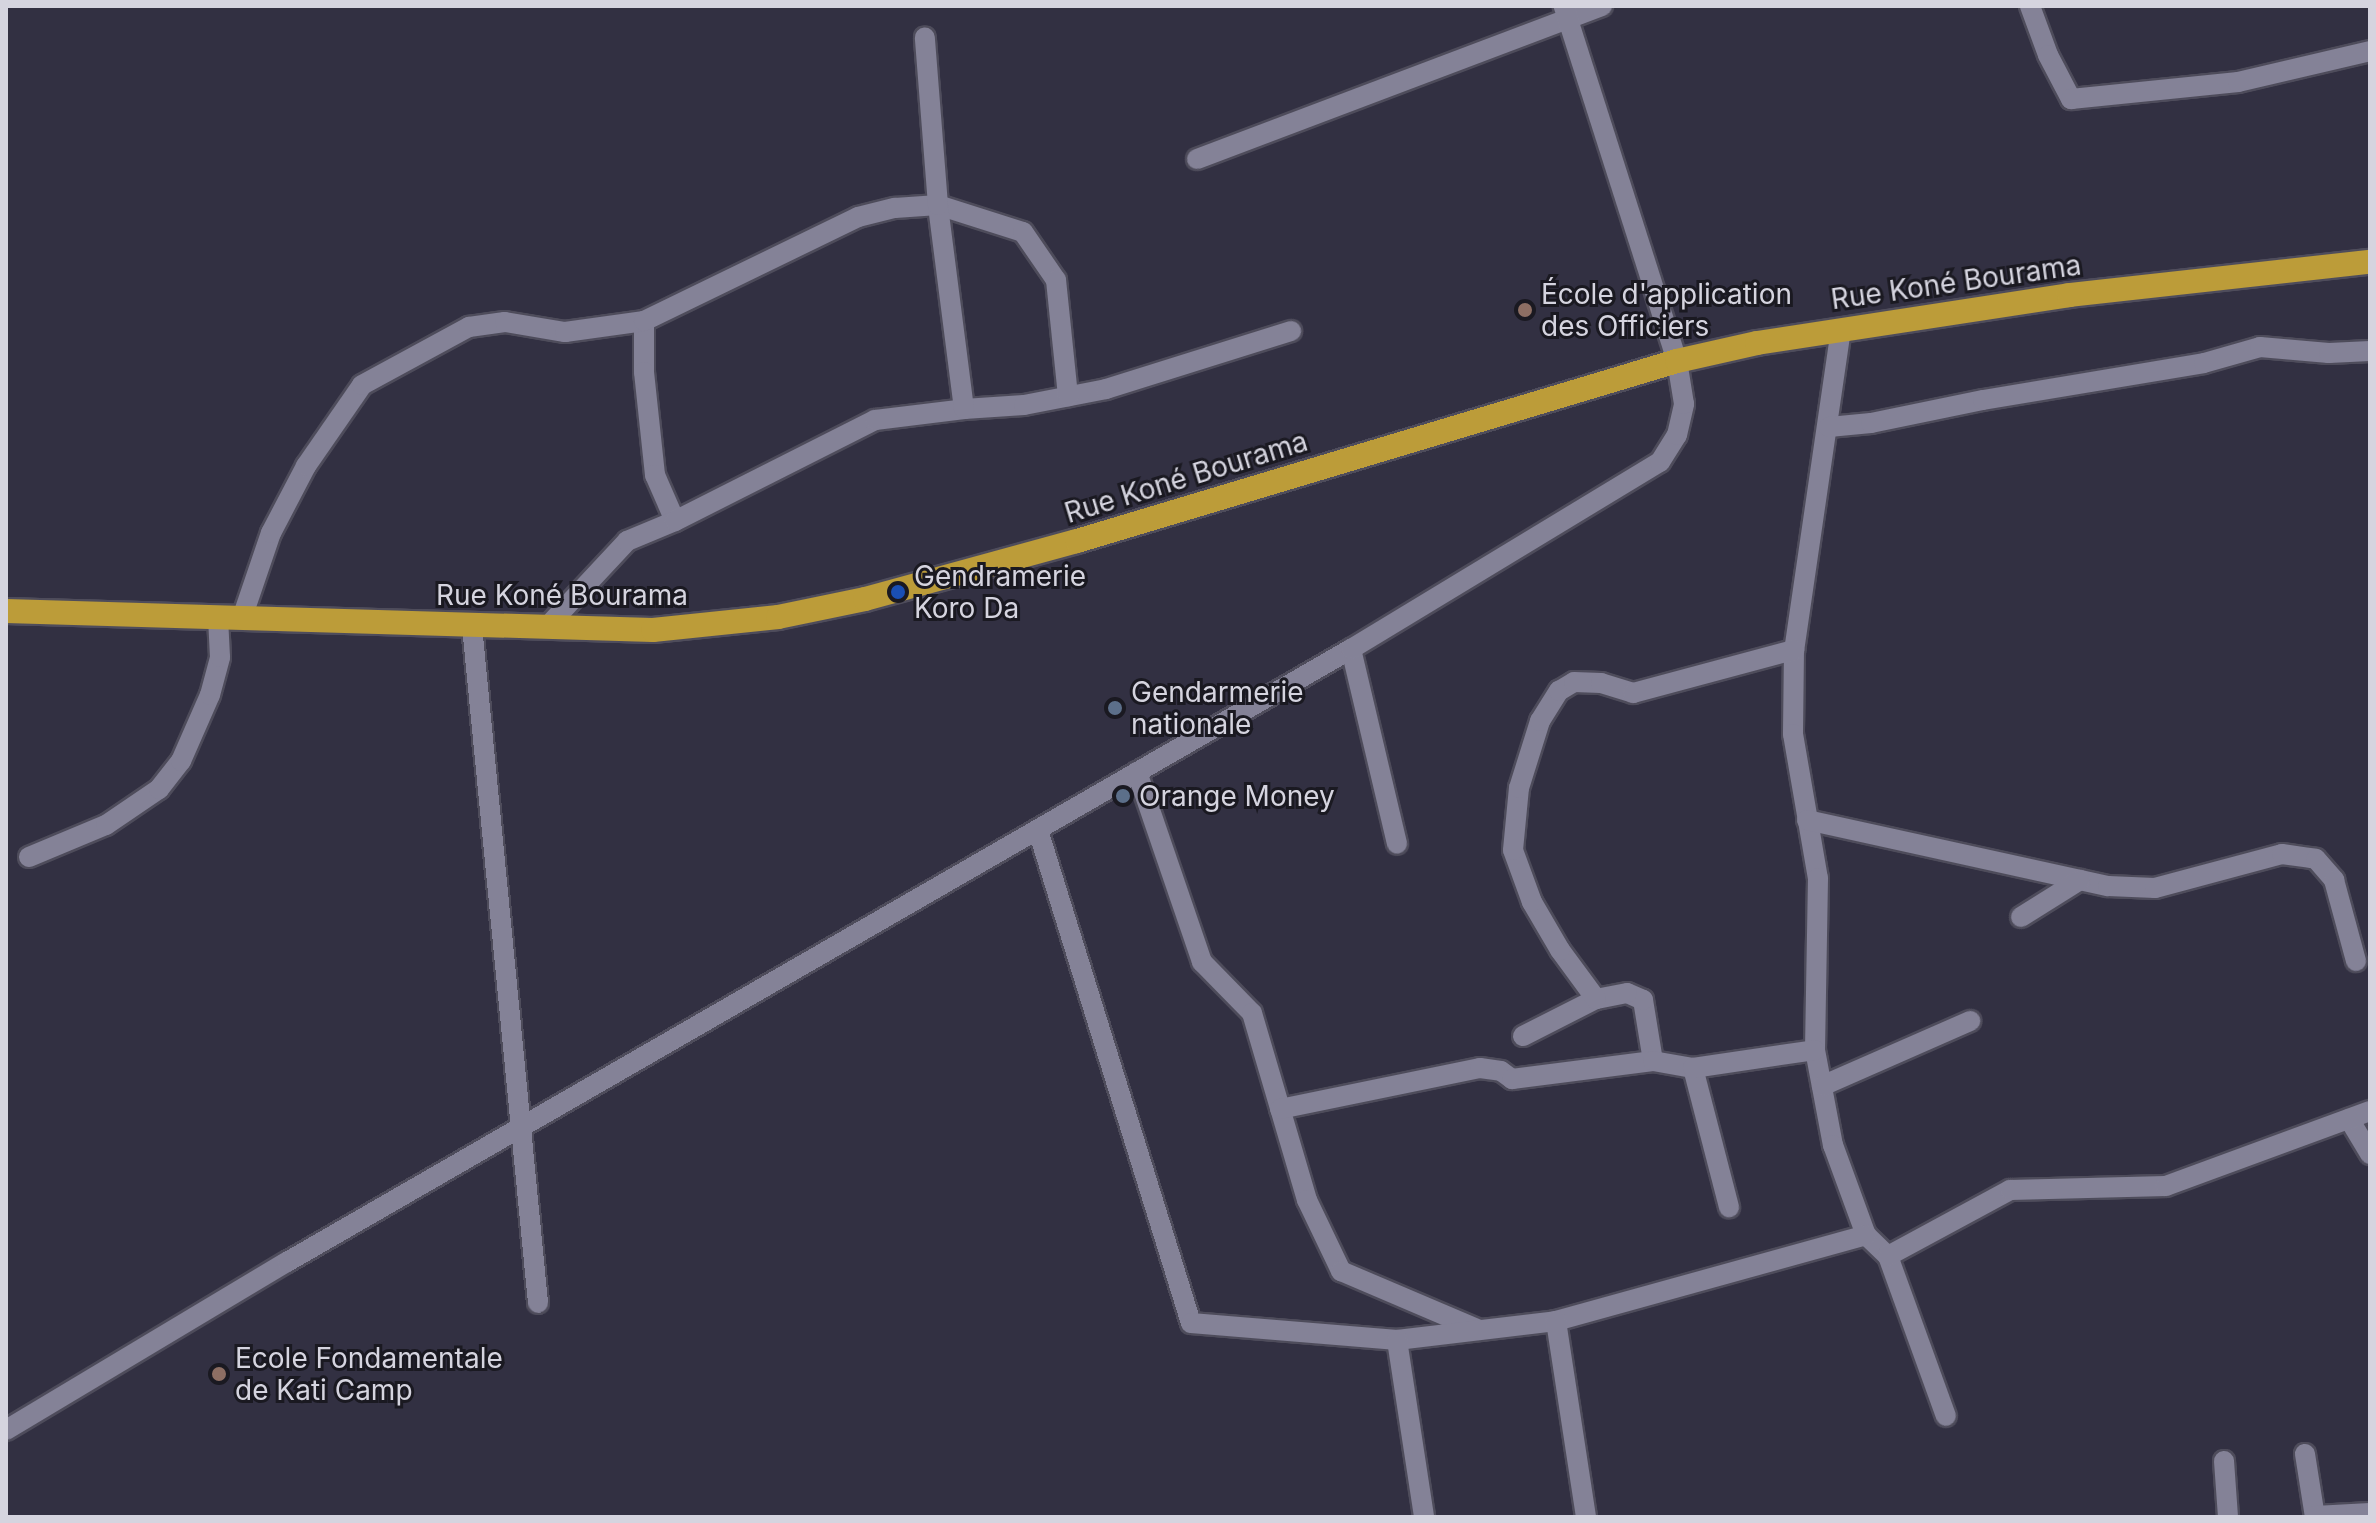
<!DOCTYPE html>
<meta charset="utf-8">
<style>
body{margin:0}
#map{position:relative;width:2376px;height:1523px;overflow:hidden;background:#323042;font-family:Inter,sans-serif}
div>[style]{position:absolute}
.roads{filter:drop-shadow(2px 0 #4e4c5b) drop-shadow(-2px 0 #4e4c5b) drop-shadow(0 2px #4e4c5b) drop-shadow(0 -2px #4e4c5b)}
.minor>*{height:20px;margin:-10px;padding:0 10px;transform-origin:10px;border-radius:10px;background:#848297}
.highway>*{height:24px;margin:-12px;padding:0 12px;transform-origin:12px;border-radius:12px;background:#bc9c39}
.dots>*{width:22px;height:22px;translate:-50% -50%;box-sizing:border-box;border:4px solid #1a1921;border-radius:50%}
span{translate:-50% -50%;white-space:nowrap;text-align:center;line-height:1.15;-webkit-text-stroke:6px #1a1921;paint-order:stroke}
.street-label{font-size:28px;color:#d5d4df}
.poi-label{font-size:28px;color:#d5d4df}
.left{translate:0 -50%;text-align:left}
.frame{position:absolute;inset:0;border:8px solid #d5d4df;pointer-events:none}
</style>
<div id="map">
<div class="roads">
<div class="minor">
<i style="left:2030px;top:6px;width:52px;rotate:69.8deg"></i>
<i style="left:2048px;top:55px;width:50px;rotate:62.4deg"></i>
<i style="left:2071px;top:99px;width:168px;rotate:-5.8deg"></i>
<i style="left:2238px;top:82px;width:136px;rotate:-13.2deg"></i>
<i style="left:1197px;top:159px;width:433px;rotate:-20.7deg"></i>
<i style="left:644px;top:321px;width:51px;rotate:90deg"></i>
<i style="left:644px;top:372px;width:104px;rotate:83.9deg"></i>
<i style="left:655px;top:475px;width:50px;rotate:66.5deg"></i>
<i style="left:1841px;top:329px;width:324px;rotate:98.3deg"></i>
<i style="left:1794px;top:650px;width:84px;rotate:90.7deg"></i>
<i style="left:1793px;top:734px;width:146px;rotate:80.2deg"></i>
<i style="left:1818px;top:878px;width:172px;rotate:91deg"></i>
<i style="left:1815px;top:1050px;width:97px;rotate:79.3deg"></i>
<i style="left:1833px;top:1145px;width:96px;rotate:69.9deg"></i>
<i style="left:1866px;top:1235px;width:30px;rotate:44deg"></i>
<i style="left:1888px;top:1256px;width:170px;rotate:70.1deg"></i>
<i style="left:964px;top:409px;width:60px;rotate:-3.8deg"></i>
<i style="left:1024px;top:405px;width:84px;rotate:-11deg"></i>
<i style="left:1106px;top:389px;width:194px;rotate:-17.4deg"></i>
<i style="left:1829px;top:427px;width:42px;rotate:-5.4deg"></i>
<i style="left:1871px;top:423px;width:114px;rotate:-11.6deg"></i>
<i style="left:1983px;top:400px;width:224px;rotate:-9.5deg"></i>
<i style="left:2204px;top:363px;width:58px;rotate:-15.9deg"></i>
<i style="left:2260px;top:347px;width:69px;rotate:5deg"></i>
<i style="left:2329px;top:353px;width:41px;rotate:-2.8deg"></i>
<i style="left:242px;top:618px;width:90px;rotate:-71.2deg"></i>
<i style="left:271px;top:533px;width:76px;rotate:-62.4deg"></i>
<i style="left:306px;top:466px;width:98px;rotate:-55.3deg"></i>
<i style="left:362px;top:385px;width:122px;rotate:-28.5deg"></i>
<i style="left:469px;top:327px;width:36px;rotate:-8deg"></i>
<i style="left:505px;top:322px;width:61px;rotate:9.5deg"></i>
<i style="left:565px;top:332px;width:80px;rotate:-7.9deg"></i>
<i style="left:644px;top:321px;width:238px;rotate:-25.9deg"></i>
<i style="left:858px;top:217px;width:38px;rotate:-14deg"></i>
<i style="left:895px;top:208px;width:43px;rotate:-4deg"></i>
<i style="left:938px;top:205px;width:89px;rotate:17.6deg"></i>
<i style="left:1023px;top:232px;width:58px;rotate:55.5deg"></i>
<i style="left:1056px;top:280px;width:117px;rotate:84.1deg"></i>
<i style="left:472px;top:626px;width:680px;rotate:84.43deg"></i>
<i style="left:546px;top:628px;width:119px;rotate:-47deg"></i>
<i style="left:627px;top:541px;width:52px;rotate:-22.6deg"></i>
<i style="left:675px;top:521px;width:224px;rotate:-26.8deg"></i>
<i style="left:875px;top:420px;width:90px;rotate:-7deg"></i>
<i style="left:964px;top:409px;width:206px;rotate:-97.3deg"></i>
<i style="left:938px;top:205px;width:168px;rotate:-94.5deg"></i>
<i style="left:1351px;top:649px;width:200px;rotate:76.7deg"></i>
<i style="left:1137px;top:772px;width:201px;rotate:71.1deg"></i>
<i style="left:1202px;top:962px;width:71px;rotate:45.6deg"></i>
<i style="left:1252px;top:1013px;width:195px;rotate:73.6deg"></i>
<i style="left:1307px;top:1200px;width:79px;rotate:64.4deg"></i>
<i style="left:1341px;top:1271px;width:150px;rotate:23.1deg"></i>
<i style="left:1807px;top:820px;width:308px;rotate:12.4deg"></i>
<i style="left:2108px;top:886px;width:47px;rotate:2.4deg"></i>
<i style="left:2155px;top:888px;width:131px;rotate:-15deg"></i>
<i style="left:2282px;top:854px;width:34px;rotate:8deg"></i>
<i style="left:2316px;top:859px;width:28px;rotate:49deg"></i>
<i style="left:2334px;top:880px;width:84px;rotate:74.8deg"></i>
<i style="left:1038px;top:830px;width:516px;rotate:72.76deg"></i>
<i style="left:1191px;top:1323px;width:207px;rotate:4.7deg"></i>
<i style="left:1397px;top:1340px;width:160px;rotate:-6.8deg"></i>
<i style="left:1556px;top:1321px;width:322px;rotate:-15.5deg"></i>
<i style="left:29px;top:857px;width:83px;rotate:-22.6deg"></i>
<i style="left:106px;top:825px;width:64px;rotate:-34.2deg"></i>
<i style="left:159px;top:789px;width:36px;rotate:-52deg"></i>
<i style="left:181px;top:761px;width:72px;rotate:-66.3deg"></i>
<i style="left:210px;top:695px;width:39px;rotate:-75deg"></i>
<i style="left:220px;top:657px;width:40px;rotate:-92.9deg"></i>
<i style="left:2021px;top:917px;width:70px;rotate:-32.1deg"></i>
<i style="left:1523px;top:1036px;width:82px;rotate:-26.9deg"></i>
<i style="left:1653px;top:1061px;width:62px;rotate:-99.3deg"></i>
<i style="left:1643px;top:1000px;width:17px;rotate:-156deg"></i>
<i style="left:1627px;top:993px;width:32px;rotate:169deg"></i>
<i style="left:1596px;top:999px;width:61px;rotate:-126.3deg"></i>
<i style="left:1560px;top:950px;width:56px;rotate:-120.3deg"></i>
<i style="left:1532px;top:902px;width:55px;rotate:-110.1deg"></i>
<i style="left:1513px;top:850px;width:62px;rotate:-84.5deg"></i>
<i style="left:1519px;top:788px;width:70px;rotate:-72.6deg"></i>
<i style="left:1540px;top:721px;width:36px;rotate:-58deg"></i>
<i style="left:1559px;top:691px;width:17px;rotate:-31deg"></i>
<i style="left:1574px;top:682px;width:27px;rotate:2deg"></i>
<i style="left:1601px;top:683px;width:34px;rotate:17deg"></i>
<i style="left:1633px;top:693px;width:167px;rotate:-15deg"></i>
<i style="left:1693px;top:1068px;width:144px;rotate:75.5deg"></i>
<i style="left:1822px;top:1086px;width:162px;rotate:-23.7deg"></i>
<i style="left:1280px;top:1109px;width:204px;rotate:-11.6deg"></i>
<i style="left:1480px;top:1068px;width:21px;rotate:8deg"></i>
<i style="left:1501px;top:1071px;width:14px;rotate:36deg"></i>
<i style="left:1512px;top:1079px;width:142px;rotate:-7.3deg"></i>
<i style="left:1653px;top:1061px;width:41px;rotate:9.9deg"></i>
<i style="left:1693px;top:1068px;width:123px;rotate:-8.4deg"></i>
<i style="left:2349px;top:1119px;width:41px;rotate:59deg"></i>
<i style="left:1888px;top:1256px;width:139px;rotate:-28.4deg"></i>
<i style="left:2010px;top:1190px;width:156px;rotate:-1.5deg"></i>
<i style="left:2166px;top:1186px;width:217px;rotate:-20.2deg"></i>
<i style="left:1556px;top:1321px;width:198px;rotate:81.3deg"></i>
<i style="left:1397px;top:1340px;width:179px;rotate:81.3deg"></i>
<i style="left:6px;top:1430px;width:327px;rotate:-30.9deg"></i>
<i style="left:287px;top:1262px;width:1228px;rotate:-29.95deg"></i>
<i style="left:1351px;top:649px;width:361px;rotate:-31.2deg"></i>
<i style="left:1660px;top:462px;width:32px;rotate:-58deg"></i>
<i style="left:1677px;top:435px;width:32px;rotate:-77deg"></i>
<i style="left:1684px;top:404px;width:44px;rotate:-99.2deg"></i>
<i style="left:1677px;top:361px;width:373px;rotate:-107.7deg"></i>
<i style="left:2305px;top:1454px;width:64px;rotate:81deg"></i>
<i style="left:2224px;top:1461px;width:56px;rotate:85.9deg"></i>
<i style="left:2315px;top:1516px;width:55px;rotate:-3.1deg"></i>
</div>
<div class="highway">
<i style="left:6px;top:611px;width:647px;rotate:1.68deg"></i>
<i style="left:653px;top:630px;width:126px;rotate:-5.9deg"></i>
<i style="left:778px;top:617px;width:89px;rotate:-11.7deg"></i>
<i style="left:865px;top:599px;width:220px;rotate:-15.3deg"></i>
<i style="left:1077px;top:541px;width:626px;rotate:-16.7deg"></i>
<i style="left:1677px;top:361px;width:82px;rotate:-12.7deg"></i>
<i style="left:1757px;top:343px;width:316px;rotate:-8.7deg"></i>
<i style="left:2069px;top:295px;width:303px;rotate:-6.3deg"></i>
</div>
</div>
<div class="dots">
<i style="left:1525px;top:310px;background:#8d6e63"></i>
<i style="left:898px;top:592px;background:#1a4fb4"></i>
<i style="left:1115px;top:708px;background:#5c6f8a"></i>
<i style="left:1123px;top:796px;background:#5c6f8a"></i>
<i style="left:219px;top:1374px;background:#8d6e63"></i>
</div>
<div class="street-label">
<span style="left:1956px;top:282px;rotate:-8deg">Rue Koné Bourama</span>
<span style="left:1186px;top:477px;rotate:-17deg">Rue Koné Bourama</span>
<span style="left:562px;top:595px">Rue Koné Bourama</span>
</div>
<div class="poi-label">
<span class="left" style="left:1541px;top:310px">École d'application<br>des Officiers</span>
<span class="left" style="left:914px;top:592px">Gendramerie<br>Koro Da</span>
<span class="left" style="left:1131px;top:708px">Gendarmerie<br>nationale</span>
<span class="left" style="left:1139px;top:796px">Orange Money</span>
<span class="left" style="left:235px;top:1374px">Ecole Fondamentale<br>de Kati Camp</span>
</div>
<div class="frame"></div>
</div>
